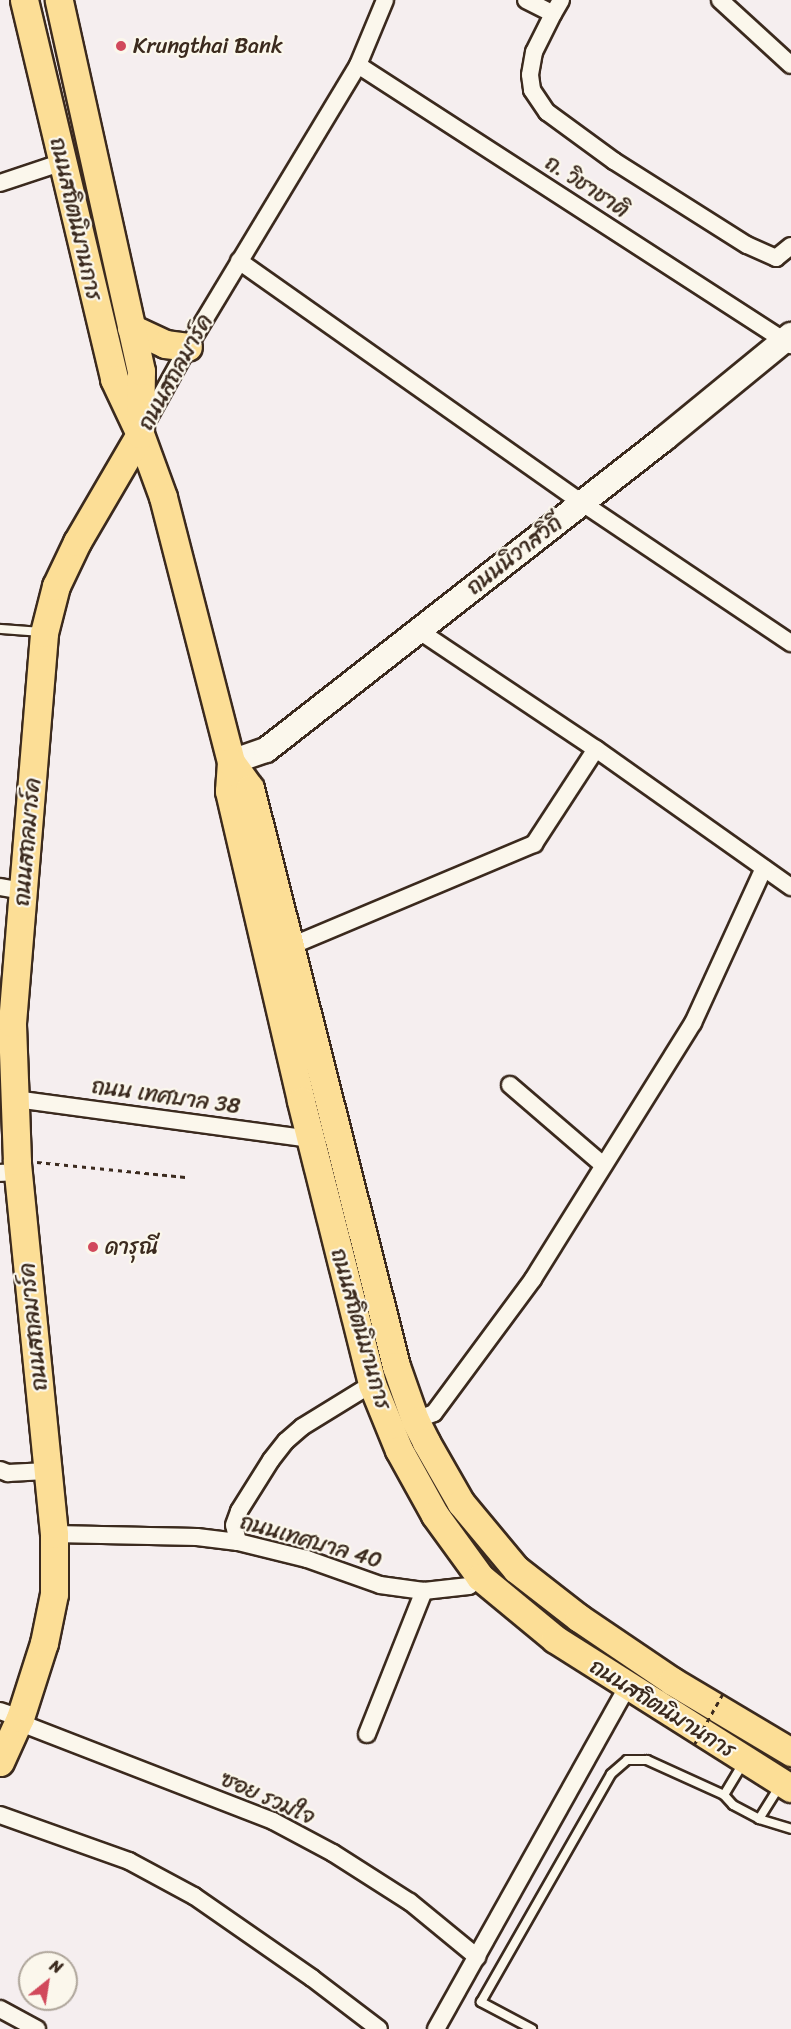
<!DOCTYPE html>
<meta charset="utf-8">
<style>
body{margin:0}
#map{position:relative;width:791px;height:2029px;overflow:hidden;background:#f5eeef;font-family:Sriracha,"Playpen Sans Thai",sans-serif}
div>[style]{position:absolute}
.path>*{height:3px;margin-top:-1.5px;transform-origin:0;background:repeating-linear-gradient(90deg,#3b2a1e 0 4.5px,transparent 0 9px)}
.roads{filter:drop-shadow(2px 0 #3b2a1e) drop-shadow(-2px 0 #3b2a1e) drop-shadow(0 2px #3b2a1e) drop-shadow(0 -2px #3b2a1e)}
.lane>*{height:8px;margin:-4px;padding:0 4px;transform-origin:4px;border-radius:4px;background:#fbf7ec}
.street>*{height:16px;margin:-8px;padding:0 8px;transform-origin:8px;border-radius:8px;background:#fbf7ec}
.secondary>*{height:24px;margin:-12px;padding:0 12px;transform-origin:12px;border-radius:12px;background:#fbf7ec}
.primary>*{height:27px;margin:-13.5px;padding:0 13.5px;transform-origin:13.5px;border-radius:13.5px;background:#fcde96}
.path-bridge>*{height:3px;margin-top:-1.5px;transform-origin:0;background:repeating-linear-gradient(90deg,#3b2a1e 0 4.5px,transparent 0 9px)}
.dots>*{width:16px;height:16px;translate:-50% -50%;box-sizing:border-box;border:3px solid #fbf7ec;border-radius:50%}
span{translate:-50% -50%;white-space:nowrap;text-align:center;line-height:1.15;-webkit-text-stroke:4.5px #fbf7ec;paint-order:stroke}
.poi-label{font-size:22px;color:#3b2a1e}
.left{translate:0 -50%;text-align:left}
.street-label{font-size:22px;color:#3b2a1e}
.north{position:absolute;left:18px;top:1951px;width:60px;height:60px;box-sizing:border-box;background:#fbf7ec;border:2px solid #aea59a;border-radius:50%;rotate:30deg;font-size:16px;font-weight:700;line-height:24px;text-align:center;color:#3b2a1e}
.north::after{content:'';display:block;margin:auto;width:21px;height:27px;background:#d1495b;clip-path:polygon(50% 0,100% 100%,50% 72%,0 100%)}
</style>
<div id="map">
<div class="path">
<i style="left:37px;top:1162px;width:149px;rotate:5.8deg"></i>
</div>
<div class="roads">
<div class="lane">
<i style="left:0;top:629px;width:41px;rotate:4.2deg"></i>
<i style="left:724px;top:1795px;width:39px;rotate:-59deg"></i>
<i style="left:759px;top:1819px;width:40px;rotate:-58deg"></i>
<i style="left:532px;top:2029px;width:58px;rotate:-152.1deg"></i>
<i style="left:481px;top:2002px;width:262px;rotate:-60.3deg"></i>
<i style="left:611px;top:1774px;width:21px;rotate:-41deg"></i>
<i style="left:627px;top:1760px;width:20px"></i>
<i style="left:647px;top:1760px;width:85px;rotate:24.4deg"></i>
<i style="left:724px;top:1795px;width:13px;rotate:48deg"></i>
<i style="left:733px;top:1805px;width:30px;rotate:28deg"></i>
<i style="left:759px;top:1819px;width:34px;rotate:17deg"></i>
</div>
<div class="street">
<i style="left:526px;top:0;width:30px;rotate:27deg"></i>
<i style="left:553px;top:14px;width:16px;rotate:-60deg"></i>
<i style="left:720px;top:0;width:96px;rotate:42.5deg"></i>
<i style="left:553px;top:14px;width:42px;rotate:116.6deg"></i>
<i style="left:534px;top:52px;width:23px;rotate:100deg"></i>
<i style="left:530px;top:75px;width:15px;rotate:82deg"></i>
<i style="left:532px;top:90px;width:27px;rotate:56deg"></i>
<i style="left:547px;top:112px;width:83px;rotate:36.2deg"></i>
<i style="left:614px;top:161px;width:157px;rotate:32.3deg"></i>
<i style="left:747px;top:245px;width:32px;rotate:24deg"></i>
<i style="left:776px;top:258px;width:19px;rotate:-39deg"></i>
<i style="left:358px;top:65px;width:516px;rotate:32.89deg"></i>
<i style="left:0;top:183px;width:66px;rotate:-18.4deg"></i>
<i style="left:239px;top:261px;width:418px;rotate:35.2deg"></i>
<i style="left:581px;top:502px;width:253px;rotate:33.9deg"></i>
<i style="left:143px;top:428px;width:93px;rotate:-60.9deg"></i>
<i style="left:188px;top:347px;width:329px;rotate:-58.9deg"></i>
<i style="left:358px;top:65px;width:70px;rotate:-67.4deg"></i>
<i style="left:418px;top:630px;width:214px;rotate:33.8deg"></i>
<i style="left:596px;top:749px;width:239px;rotate:35.3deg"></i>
<i style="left:0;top:887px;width:23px;rotate:10deg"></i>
<i style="left:291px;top:946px;width:264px;rotate:-22.8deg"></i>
<i style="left:534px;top:844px;width:113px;rotate:-56.9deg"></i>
<i style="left:510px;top:1085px;width:123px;rotate:40.7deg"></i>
<i style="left:15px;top:1099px;width:298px;rotate:7.7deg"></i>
<i style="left:0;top:1173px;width:18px;rotate:-3deg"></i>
<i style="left:415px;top:1420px;width:20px;rotate:-20deg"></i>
<i style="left:434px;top:1413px;width:167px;rotate:-53.5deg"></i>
<i style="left:533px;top:1279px;width:302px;rotate:-58deg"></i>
<i style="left:693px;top:1023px;width:170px;rotate:-65.4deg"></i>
<i style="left:0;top:1470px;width:9px;rotate:21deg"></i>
<i style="left:8px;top:1473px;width:39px;rotate:-3deg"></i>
<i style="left:54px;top:1534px;width:143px;rotate:1.2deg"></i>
<i style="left:197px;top:1537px;width:41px;rotate:7deg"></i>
<i style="left:238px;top:1542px;width:71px;rotate:13.8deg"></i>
<i style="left:307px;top:1559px;width:77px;rotate:19.6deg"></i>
<i style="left:380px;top:1585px;width:44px;rotate:7.8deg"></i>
<i style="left:424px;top:1591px;width:45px;rotate:-6.3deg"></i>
<i style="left:469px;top:1586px;width:14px;rotate:-39deg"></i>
<i style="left:238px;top:1542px;width:17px;rotate:-103deg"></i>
<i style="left:234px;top:1525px;width:15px;rotate:-70deg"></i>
<i style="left:239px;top:1511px;width:60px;rotate:-57.9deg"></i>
<i style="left:271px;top:1460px;width:24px;rotate:-52deg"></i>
<i style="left:286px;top:1441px;width:21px;rotate:-41deg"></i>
<i style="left:302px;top:1427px;width:82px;rotate:-31.6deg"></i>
<i style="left:0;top:1711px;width:21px;rotate:19deg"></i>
<i style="left:18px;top:1722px;width:274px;rotate:21.2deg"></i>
<i style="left:273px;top:1821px;width:68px;rotate:28.1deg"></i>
<i style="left:333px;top:1853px;width:91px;rotate:32.5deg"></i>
<i style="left:410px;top:1902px;width:87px;rotate:39.4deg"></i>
<i style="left:367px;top:1734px;width:154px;rotate:-68.3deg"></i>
<i style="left:0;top:1815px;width:137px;rotate:19.6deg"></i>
<i style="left:129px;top:1861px;width:74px;rotate:28.3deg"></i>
<i style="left:194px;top:1896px;width:144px;rotate:34.8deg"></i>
<i style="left:312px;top:1978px;width:84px;rotate:37.3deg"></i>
<i style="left:0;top:2009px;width:42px;rotate:28.4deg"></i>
<i style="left:436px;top:2029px;width:392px;rotate:-60.8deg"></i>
</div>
<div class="secondary">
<i style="left:231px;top:762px;width:37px;rotate:-19deg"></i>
<i style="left:266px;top:750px;width:507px;rotate:-38.02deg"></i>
<i style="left:665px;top:438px;width:163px;rotate:-39.3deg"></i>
</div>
<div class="primary">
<i style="left:24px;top:0;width:390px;rotate:76.6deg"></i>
<i style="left:114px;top:379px;width:61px;rotate:64.7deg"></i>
<i style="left:140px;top:434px;width:67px;rotate:69.9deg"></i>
<i style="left:163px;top:497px;width:274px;rotate:75.6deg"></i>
<i style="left:231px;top:762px;width:29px;rotate:94deg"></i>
<i style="left:229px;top:791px;width:318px;rotate:76.9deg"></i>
<i style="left:301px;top:1101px;width:292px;rotate:75.9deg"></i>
<i style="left:372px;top:1384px;width:71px;rotate:67.8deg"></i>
<i style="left:399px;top:1450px;width:74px;rotate:61deg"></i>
<i style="left:435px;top:1515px;width:77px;rotate:54deg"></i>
<i style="left:480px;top:1577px;width:97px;rotate:39.6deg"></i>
<i style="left:555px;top:1639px;width:279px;rotate:32.3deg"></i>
<i style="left:131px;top:328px;width:38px;rotate:25deg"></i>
<i style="left:165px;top:344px;width:23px;rotate:7deg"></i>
<i style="left:231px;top:762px;width:32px;rotate:54deg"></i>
<i style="left:250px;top:788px;width:596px;rotate:75.82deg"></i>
<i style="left:396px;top:1366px;width:57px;rotate:70.6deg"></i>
<i style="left:415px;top:1420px;width:25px;rotate:63deg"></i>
<i style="left:426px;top:1442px;width:70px;rotate:60.2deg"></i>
<i style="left:461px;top:1503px;width:86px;rotate:50.2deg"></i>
<i style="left:516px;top:1569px;width:80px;rotate:37.9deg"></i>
<i style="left:579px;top:1618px;width:112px;rotate:34.1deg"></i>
<i style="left:672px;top:1681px;width:139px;rotate:30.8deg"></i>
<i style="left:0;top:1762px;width:48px;rotate:-65.6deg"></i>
<i style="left:20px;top:1718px;width:79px;rotate:-72.3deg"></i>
<i style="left:44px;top:1643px;width:50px;rotate:-78.5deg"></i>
<i style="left:54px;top:1594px;width:60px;rotate:-90deg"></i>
<i style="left:54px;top:1534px;width:375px;rotate:-95.7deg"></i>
<i style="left:17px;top:1161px;width:138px;rotate:-92.1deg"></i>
<i style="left:12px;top:1023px;width:391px;rotate:-85.3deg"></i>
<i style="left:44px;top:633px;width:49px;rotate:-75.7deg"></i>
<i style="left:56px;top:586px;width:49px;rotate:-64.5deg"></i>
<i style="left:77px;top:542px;width:125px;rotate:-59.7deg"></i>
<i style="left:140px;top:434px;width:63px;rotate:-89.1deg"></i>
<i style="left:141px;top:371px;width:380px;rotate:-102.5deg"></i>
</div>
</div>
<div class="path-bridge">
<i style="left:694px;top:1745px;width:63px;rotate:-60.6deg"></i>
</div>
<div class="dots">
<i style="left:121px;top:46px;background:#d1495b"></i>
<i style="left:93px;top:1247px;background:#d1495b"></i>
</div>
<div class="poi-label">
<span class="left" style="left:133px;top:46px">Krungthai Bank</span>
<span class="left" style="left:105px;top:1247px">ดารุณี</span>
</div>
<div class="street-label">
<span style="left:587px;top:186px;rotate:33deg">ถ. วิชาชาติ</span>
<span style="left:76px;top:219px;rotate:77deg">ถนนสถิตนิมานการ</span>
<span style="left:175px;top:372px;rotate:-61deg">ถนนสถลมาร์ค</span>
<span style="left:514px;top:555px;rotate:-38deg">ถนนนิวาสวิถี</span>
<span style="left:27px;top:842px;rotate:-85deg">ถนนสถลมาร์ค</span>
<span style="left:166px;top:1096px;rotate:8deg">ถนน เทศบาล 38</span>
<span style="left:33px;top:1327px;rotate:-96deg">ถนนสถลมาร์ค</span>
<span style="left:361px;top:1329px;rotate:74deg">ถนนสถิตนิมานการ</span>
<span style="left:311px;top:1541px;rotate:16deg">ถนนเทศบาล 40</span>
<span style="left:663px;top:1708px;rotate:32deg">ถนนสถิตนิมานการ</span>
<span style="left:268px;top:1798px;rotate:24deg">ซอย รวมใจ</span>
</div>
<div class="north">N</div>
</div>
